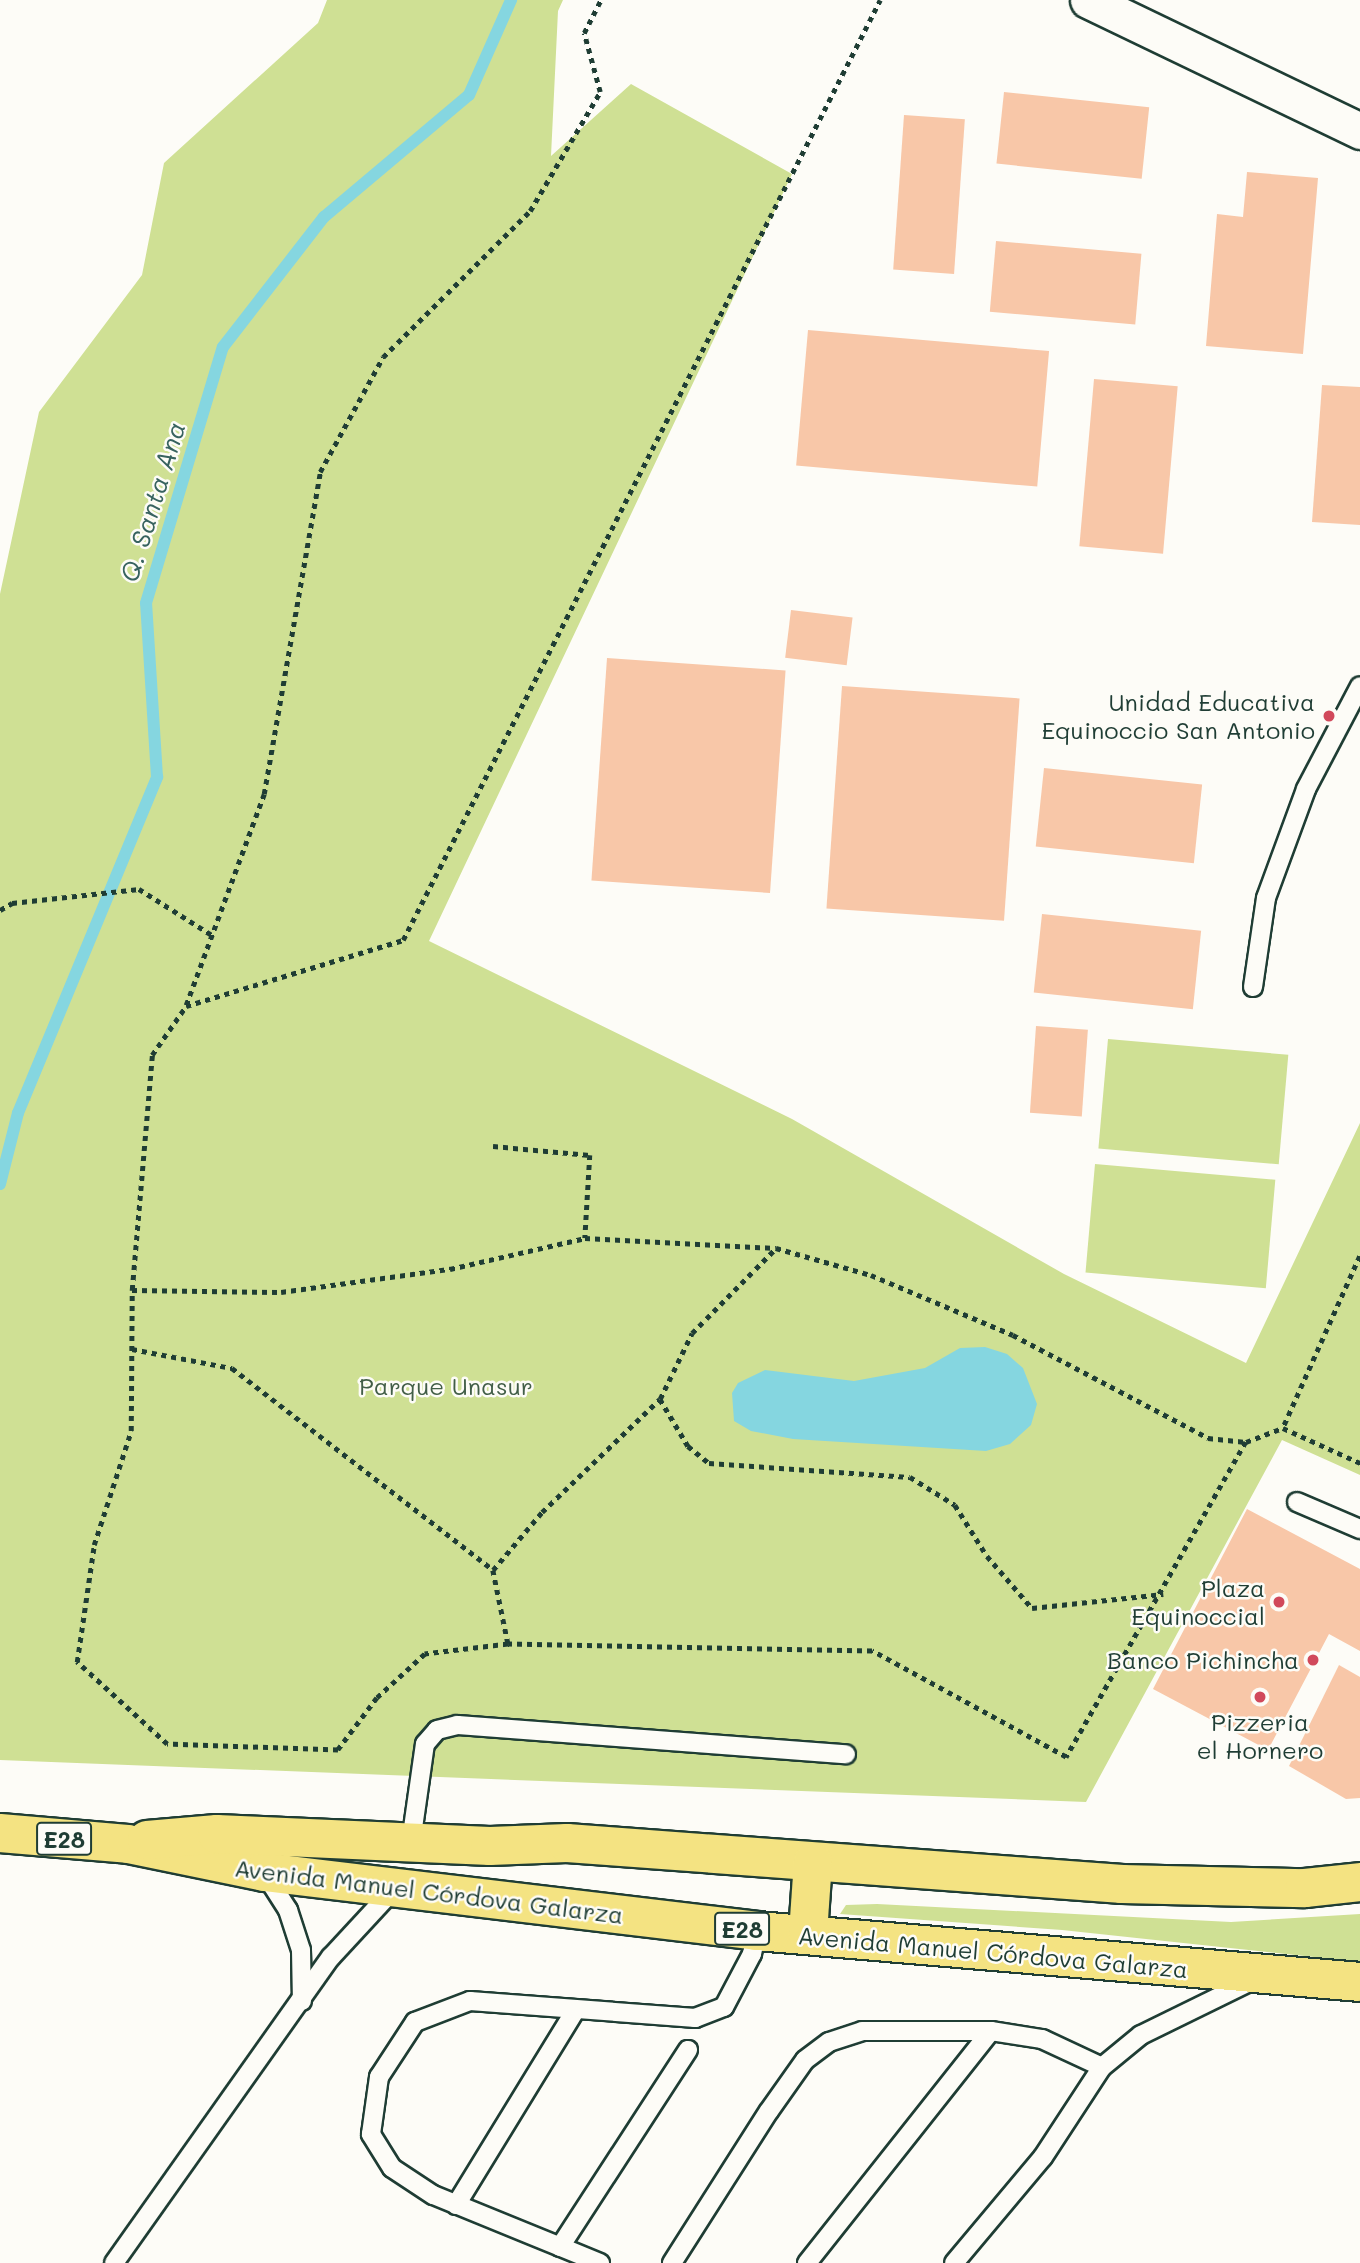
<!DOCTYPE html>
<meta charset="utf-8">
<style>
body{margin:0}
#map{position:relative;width:1360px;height:2263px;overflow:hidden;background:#fdfcf7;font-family:Mali,sans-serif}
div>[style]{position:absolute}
.green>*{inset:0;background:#cfe094;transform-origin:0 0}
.water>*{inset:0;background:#85d6e0}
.stream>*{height:12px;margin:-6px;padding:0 6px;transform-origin:6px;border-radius:6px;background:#85d6e0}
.building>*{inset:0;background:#f8c7a8;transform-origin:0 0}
.path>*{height:4.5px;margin-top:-2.25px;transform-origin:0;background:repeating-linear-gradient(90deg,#1f3d34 0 5px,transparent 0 10px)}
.roads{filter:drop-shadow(2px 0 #1f3d34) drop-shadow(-2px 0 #1f3d34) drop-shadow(0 2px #1f3d34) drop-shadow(0 -2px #1f3d34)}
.lane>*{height:18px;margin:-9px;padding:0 9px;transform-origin:9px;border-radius:9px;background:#fdfcf7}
.street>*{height:35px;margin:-17.5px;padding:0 17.5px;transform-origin:17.5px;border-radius:17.5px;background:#fdfcf7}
.primary>*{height:38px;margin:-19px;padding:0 19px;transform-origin:19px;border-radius:19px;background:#f4e382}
.dots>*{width:19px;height:19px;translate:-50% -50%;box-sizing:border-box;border:4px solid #fdfcf7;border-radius:50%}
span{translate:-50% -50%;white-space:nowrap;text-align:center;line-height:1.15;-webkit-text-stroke:5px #fdfcf7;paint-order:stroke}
.shield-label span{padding:2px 5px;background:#fdfcf7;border:2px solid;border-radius:5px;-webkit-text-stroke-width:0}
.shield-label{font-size:23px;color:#1f3d34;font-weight:700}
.poi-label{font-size:24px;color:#1f3d34}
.right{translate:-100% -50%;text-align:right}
.park-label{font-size:24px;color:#425e47}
.street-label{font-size:24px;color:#1f3d34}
.water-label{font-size:26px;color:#38635f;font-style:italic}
</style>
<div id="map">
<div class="green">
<i style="clip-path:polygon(327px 0,563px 0,558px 11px,551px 156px,631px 84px,792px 174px,429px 941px,792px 1119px,1064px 1274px,1246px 1363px,1360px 1123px,1360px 1475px,1282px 1440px,1086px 1802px,0 1760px,0 594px,39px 412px,142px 275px,164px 163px,318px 23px)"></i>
<i style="left:1108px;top:1039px;width:181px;height:110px;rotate:5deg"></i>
<i style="left:1095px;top:1164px;width:181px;height:109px;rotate:5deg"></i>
<i style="clip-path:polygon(877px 1904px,1231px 1922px,1360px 1914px,1360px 1962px,1062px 1930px,840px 1914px,846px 1905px)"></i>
</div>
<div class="water">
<i style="clip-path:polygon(985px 1347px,1007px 1354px,1023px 1368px,1037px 1404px,1031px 1425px,1010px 1444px,986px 1451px,793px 1439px,751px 1431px,734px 1421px,732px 1393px,738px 1383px,765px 1370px,854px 1381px,925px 1368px,960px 1348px)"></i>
</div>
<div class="stream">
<i style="left:0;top:1184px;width:73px;rotate:-75.8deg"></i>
<i style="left:18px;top:1113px;width:364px;rotate:-67.5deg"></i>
<i style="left:157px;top:777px;width:174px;rotate:-93.6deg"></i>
<i style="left:146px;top:603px;width:267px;rotate:-73.3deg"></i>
<i style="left:223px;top:347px;width:165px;rotate:-52.2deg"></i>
<i style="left:324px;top:217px;width:189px;rotate:-40.1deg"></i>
<i style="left:469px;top:95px;width:104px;rotate:-66.1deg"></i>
</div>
<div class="building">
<i style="left:1004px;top:92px;width:146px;height:72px;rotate:6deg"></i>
<i style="left:904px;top:115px;width:61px;height:155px;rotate:4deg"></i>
<i style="clip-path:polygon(1247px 172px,1318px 178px,1303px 354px,1206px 346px,1217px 214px,1243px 217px)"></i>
<i style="left:996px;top:241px;width:146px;height:71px;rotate:5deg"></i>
<i style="left:808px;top:330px;width:242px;height:136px;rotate:5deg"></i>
<i style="left:1094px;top:379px;width:84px;height:168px;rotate:5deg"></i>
<i style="clip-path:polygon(1322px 385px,1360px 387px,1360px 525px,1312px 522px)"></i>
<i style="left:791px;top:610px;width:62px;height:48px;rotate:7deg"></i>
<i style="left:607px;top:658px;width:179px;height:223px;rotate:4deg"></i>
<i style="left:842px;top:686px;width:178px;height:223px;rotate:4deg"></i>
<i style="left:1044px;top:768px;width:159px;height:79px;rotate:6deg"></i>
<i style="left:1042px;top:914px;width:160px;height:79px;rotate:6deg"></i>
<i style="left:1036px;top:1026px;width:52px;height:87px;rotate:4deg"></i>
<i style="clip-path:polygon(1247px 1509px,1360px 1569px,1360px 1651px,1329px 1634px,1268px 1750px,1153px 1689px)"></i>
<i style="clip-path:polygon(1339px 1665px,1360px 1677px,1360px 1798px,1346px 1799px,1289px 1766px)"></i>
</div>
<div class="path">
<i style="left:0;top:910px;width:14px;rotate:-30deg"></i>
<i style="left:12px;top:903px;width:128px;rotate:-6.3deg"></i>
<i style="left:139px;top:889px;width:86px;rotate:32.2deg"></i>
<i style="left:186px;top:1005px;width:225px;rotate:-69.7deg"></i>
<i style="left:264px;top:794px;width:327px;rotate:-80.1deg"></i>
<i style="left:320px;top:472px;width:131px;rotate:-61.3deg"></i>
<i style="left:383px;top:357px;width:207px;rotate:-44.8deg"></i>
<i style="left:530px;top:211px;width:138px;rotate:-59.5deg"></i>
<i style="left:600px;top:92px;width:61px;rotate:-105.2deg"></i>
<i style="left:584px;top:33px;width:37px;rotate:-63deg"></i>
<i style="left:493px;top:1146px;width:97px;rotate:5.3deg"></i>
<i style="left:590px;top:1155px;width:83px;rotate:93.4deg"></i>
<i style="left:1360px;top:1256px;width:188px;rotate:114.1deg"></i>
<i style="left:1283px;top:1428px;width:85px;rotate:24.4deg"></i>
<i style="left:132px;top:1290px;width:236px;rotate:-85.1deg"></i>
<i style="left:152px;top:1055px;width:60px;rotate:-55.2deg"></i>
<i style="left:186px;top:1006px;width:227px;rotate:-16.9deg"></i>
<i style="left:403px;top:940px;width:1054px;rotate:-63.09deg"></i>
<i style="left:132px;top:1349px;width:102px;rotate:10.8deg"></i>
<i style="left:232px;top:1368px;width:330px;rotate:37.7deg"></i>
<i style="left:493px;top:1570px;width:75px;rotate:78.4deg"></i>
<i style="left:660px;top:1399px;width:55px;rotate:59.2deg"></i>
<i style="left:688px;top:1446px;width:27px;rotate:39deg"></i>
<i style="left:709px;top:1463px;width:201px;rotate:4deg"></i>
<i style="left:910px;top:1477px;width:53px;rotate:31.9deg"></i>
<i style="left:955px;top:1505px;width:60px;rotate:57.9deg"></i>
<i style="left:987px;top:1556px;width:69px;rotate:49.1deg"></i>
<i style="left:1032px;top:1608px;width:132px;rotate:-6.1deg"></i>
<i style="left:1246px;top:1442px;width:363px;rotate:119.7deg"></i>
<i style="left:1066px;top:1757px;width:221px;rotate:-151.3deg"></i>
<i style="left:872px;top:1651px;width:364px;rotate:-178.9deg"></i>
<i style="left:508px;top:1644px;width:84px;rotate:173.1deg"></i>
<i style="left:425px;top:1654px;width:65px;rotate:137.5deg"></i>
<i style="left:377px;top:1698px;width:65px;rotate:126.9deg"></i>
<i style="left:338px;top:1750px;width:171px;rotate:-178deg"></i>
<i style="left:167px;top:1744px;width:122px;rotate:-137.7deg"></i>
<i style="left:77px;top:1662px;width:118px;rotate:-81.7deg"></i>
<i style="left:94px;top:1545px;width:120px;rotate:-72deg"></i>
<i style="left:131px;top:1431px;width:141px;rotate:-89.6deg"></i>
<i style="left:132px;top:1290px;width:149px;rotate:0.8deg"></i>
<i style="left:281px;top:1292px;width:171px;rotate:-7.8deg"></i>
<i style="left:450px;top:1269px;width:139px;rotate:-12.9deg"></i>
<i style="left:585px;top:1238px;width:191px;rotate:3deg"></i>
<i style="left:776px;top:1248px;width:99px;rotate:15.9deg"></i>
<i style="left:871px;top:1275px;width:154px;rotate:22.9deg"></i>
<i style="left:1013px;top:1335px;width:221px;rotate:27.8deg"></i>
<i style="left:1208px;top:1438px;width:38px;rotate:6deg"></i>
<i style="left:1246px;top:1442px;width:40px;rotate:-21deg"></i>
<i style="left:493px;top:1570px;width:76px;rotate:-49.8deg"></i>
<i style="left:542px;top:1512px;width:163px;rotate:-43.8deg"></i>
<i style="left:660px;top:1399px;width:73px;rotate:-64.1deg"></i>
<i style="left:692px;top:1333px;width:120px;rotate:-45.3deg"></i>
</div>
<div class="roads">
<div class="lane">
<i style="left:1253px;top:987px;width:90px;rotate:-81.7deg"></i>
<i style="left:1266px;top:898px;width:116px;rotate:-69.8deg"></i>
<i style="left:1306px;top:789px;width:116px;rotate:-62.3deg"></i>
<i style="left:1297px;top:1502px;width:69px;rotate:23.2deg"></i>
<i style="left:411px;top:1842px;width:99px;rotate:-81.9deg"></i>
<i style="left:425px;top:1744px;width:18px;rotate:-49deg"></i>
<i style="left:437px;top:1730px;width:21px;rotate:-14deg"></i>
<i style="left:457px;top:1725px;width:390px;rotate:4.3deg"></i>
<i style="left:265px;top:1874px;width:43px;rotate:57.4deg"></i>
<i style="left:288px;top:1910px;width:42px;rotate:72deg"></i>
<i style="left:301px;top:1950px;width:51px;rotate:88.9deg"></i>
<i style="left:456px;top:2205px;width:228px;rotate:-58.5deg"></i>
<i style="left:560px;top:2247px;width:235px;rotate:-57deg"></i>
<i style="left:114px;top:2263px;width:375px;rotate:-54.7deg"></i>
<i style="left:331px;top:1957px;width:93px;rotate:-47.2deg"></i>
<i style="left:600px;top:2263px;width:180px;rotate:-157.8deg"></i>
<i style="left:433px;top:2195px;width:49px;rotate:-146.6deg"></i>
<i style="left:392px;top:2168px;width:40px;rotate:-122deg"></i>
<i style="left:371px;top:2134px;width:58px;rotate:-82deg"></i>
<i style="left:379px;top:2077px;width:66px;rotate:-56.8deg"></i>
<i style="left:415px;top:2022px;width:59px;rotate:-20.9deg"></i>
<i style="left:470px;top:2001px;width:226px;rotate:4.3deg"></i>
<i style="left:695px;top:2018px;width:31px;rotate:-21deg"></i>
<i style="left:724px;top:2007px;width:60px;rotate:-62.2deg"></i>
<i style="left:752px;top:1954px;width:24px;rotate:-78deg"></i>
<i style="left:672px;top:2263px;width:180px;rotate:-57.5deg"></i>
<i style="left:769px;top:2111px;width:62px;rotate:-54.8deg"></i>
<i style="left:805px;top:2060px;width:30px;rotate:-37deg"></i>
<i style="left:829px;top:2042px;width:35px;rotate:-18deg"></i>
<i style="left:862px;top:2031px;width:129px"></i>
<i style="left:807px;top:2263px;width:296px;rotate:-51.6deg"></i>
<i style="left:991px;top:2031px;width:52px;rotate:8.9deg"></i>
<i style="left:1042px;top:2039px;width:66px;rotate:25deg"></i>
<i style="left:954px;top:2263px;width:138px;rotate:-50deg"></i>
<i style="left:1043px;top:2157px;width:108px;rotate:-56.8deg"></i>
<i style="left:1102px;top:2067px;width:50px;rotate:-39.4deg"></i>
<i style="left:1141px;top:2035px;width:120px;rotate:-26.1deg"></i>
</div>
<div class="street">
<i style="left:1088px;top:0;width:302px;rotate:25.7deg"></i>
</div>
<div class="primary">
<i style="left:0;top:1833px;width:128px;rotate:4.9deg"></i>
<i style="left:128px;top:1844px;width:139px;rotate:11.6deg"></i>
<i style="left:264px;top:1872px;width:497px;rotate:6.8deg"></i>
<i style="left:757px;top:1931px;width:605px;rotate:4.83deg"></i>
<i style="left:147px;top:1840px;width:70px;rotate:-4.9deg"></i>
<i style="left:217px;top:1834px;width:273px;rotate:2.5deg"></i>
<i style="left:490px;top:1846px;width:77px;rotate:-2.2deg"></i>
<i style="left:567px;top:1843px;width:557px;rotate:4.22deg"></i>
<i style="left:1122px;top:1884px;width:183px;rotate:1.3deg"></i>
<i style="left:1305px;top:1888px;width:55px;rotate:-6.2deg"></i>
<i style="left:808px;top:1933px;width:71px;rotate:-86deg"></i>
</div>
</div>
<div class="dots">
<i style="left:1329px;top:716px;background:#d1495b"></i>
<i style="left:1279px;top:1602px;background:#d1495b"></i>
<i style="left:1313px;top:1660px;background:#d1495b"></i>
<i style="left:1260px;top:1697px;background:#d1495b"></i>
</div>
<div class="shield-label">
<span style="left:64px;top:1839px">E28</span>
<span style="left:742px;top:1929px">E28</span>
</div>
<div class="poi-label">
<span class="right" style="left:1315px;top:716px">Unidad Educativa<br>Equinoccio San Antonio</span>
<span class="right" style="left:1265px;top:1602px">Plaza<br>Equinoccial</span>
<span class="right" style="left:1299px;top:1660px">Banco Pichincha</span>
<span style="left:1260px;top:1736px">Pizzeria<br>el Hornero</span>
</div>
<div class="park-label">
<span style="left:446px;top:1386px">Parque Unasur</span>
</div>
<div class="street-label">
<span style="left:429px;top:1891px;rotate:7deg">Avenida Manuel Córdova Galarza</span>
<span style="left:993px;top:1952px;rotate:5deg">Avenida Manuel Córdova Galarza</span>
</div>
<div class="water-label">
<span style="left:153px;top:502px;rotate:-73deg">Q. Santa Ana</span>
</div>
</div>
